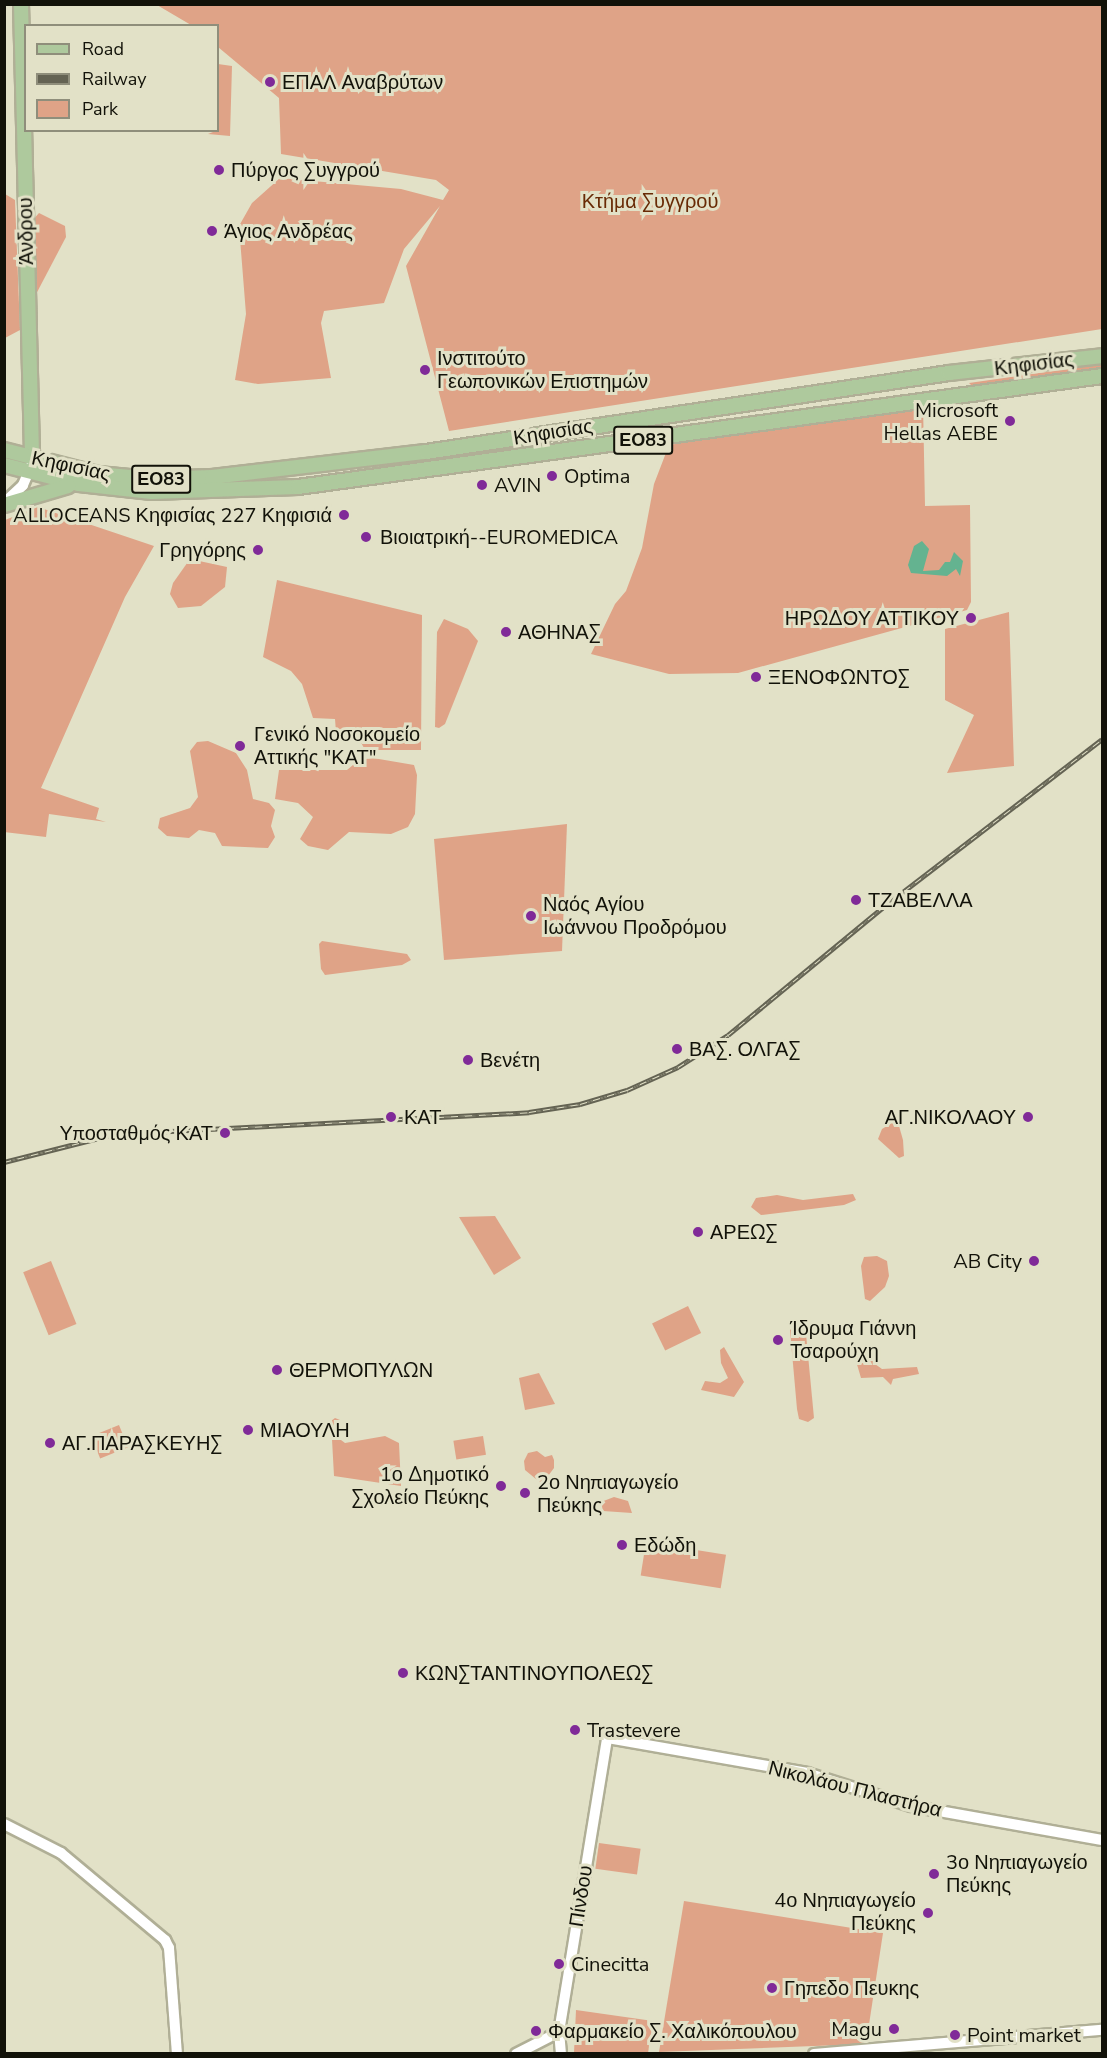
<!DOCTYPE html>
<meta charset="utf-8">
<style>
body{margin:0}
#map{position:relative;width:1107px;height:2058px;overflow:hidden;background:#e2e1c7;font-family:"Nunito Sans",sans-serif}
div>[style]{position:absolute}
.green>*{inset:0;background:#dfa387;transform-origin:0 0}
.water>*{inset:0;background:#64b390}
.roads{filter:drop-shadow(2px 0 #b0af96) drop-shadow(-2px 0 #b0af96) drop-shadow(0 2px #b0af96) drop-shadow(0 -2px #b0af96)}
.minor>*{height:10px;margin:-5px;padding:0 5px;transform-origin:5px;border-radius:5px;background:#fff}
.major>*{height:14px;margin:-7px;padding:0 7px;transform-origin:7px;border-radius:7px;background:#aec99d}
.rail>*{height:4.5px;margin-top:-2.25px;transform-origin:0;background:repeating-linear-gradient(90deg,#e2e1c7 0 7px,#646353 0 14px);box-sizing:border-box;border-block:2px solid #646353}
.dots>*{width:16px;height:16px;translate:-50% -50%;box-sizing:border-box;border:3px solid #e2e1c7;border-radius:50%}
span{translate:-50% -50%;white-space:nowrap;text-align:center;line-height:1.15;-webkit-text-stroke:6px #e2e1c7;paint-order:stroke}
.shield-label span{padding:2px 4px;background:#e2e1c7;border:2px solid;border-radius:4px;-webkit-text-stroke-width:0}
.shield-label{font-size:18px;color:#121209;font-weight:700}
.poi-label{font-size:20px;color:#121209}
.left{translate:0 -50%;text-align:left}
.right{translate:-100% -50%;text-align:right}
.park-label{font-size:20px;color:#682a05}
.street-label{font-size:20px;color:#121209}
.frame{position:absolute;inset:0;border:6px solid #121209;pointer-events:none}
.legend{position:absolute;left:24px;top:24px;width:195px;height:108px;box-sizing:border-box;background:#e2e1c7;border:2px solid #8f8e7b;margin:0;padding:8px 10px;list-style:none;font-size:18px;color:#121209}
.legend li{display:flex;align-items:center;gap:12px;height:30px}
.legend b{width:30px;border:2px solid #8f8e7b}
</style>
<div id="map">
<div class="green">
<i style="clip-path:polygon(157px 5px,1102px 5px,1102px 329px,449px 431px,406px 266px,440px 206px,404px 249px,384px 303px,324px 311px,321px 323px,331px 378px,258px 384px,235px 380px,246px 314px,239px 226px,252px 203px,280px 178px,401px 189px,443px 200px,449px 190px,436px 180px,281px 154px,279px 98px,218px 47px,218px 26px,191px 25px)"></i>
<i style="clip-path:polygon(218px 64px,232px 66px,230px 136px,208px 134px,218px 130px)"></i>
<i style="clip-path:polygon(5px 194px,15px 200px,20px 330px,5px 338px)"></i>
<i style="clip-path:polygon(39px 213px,65px 226px,66px 237px,34px 298px,32px 221px)"></i>
<i style="clip-path:polygon(1102px 364px,1102px 369px,974px 388px,969px 383px)"></i>
<i style="clip-path:polygon(923px 404px,925px 506px,970px 505px,971px 602px,967px 610px,738px 673px,669px 674px,591px 654px,615px 604px,626px 591px,642px 548px,654px 484px,669px 445px)"></i>
<i style="clip-path:polygon(38px 507px,154px 546px,125px 597px,41px 788px,99px 808px,96px 819px,106px 822px,49px 814px,46px 837px,4px 832px,5px 520px)"></i>
<i style="clip-path:polygon(190px 559px,227px 567px,225px 587px,201px 606px,178px 608px,170px 594px,173px 583px)"></i>
<i style="clip-path:polygon(277px 580px,422px 615px,421px 750px,365px 750px,356px 733px,336px 732px,335px 719px,313px 718px,302px 684px,291px 671px,263px 657px)"></i>
<i style="clip-path:polygon(1009px 612px,1014px 766px,947px 773px,974px 715px,945px 700px,945px 629px)"></i>
<i style="clip-path:polygon(444px 619px,468px 629px,478px 641px,445px 724px,439px 728px,435px 727px,437px 632px)"></i>
<i style="clip-path:polygon(208px 741px,236px 753px,247px 770px,253px 799px,269px 803px,275px 810px,271px 826px,275px 837px,268px 848px,222px 846px,215px 833px,199px 830px,189px 838px,167px 836px,158px 828px,160px 818px,190px 808px,198px 797px,190px 751px,197px 742px)"></i>
<i style="clip-path:polygon(373px 758px,414px 765px,417px 775px,415px 814px,408px 827px,391px 834px,349px 832px,328px 850px,308px 846px,300px 839px,313px 817px,298px 803px,275px 799px,279px 770px,347px 770px,359px 760px)"></i>
<i style="clip-path:polygon(567px 824px,562px 951px,444px 960px,434px 839px)"></i>
<i style="clip-path:polygon(322px 941px,407px 954px,411px 960px,402px 965px,325px 975px,321px 969px,319px 944px)"></i>
<i style="clip-path:polygon(892px 1123px,899px 1126px,903px 1140px,904px 1156px,899px 1158px,878px 1139px,882px 1129px)"></i>
<i style="clip-path:polygon(853px 1194px,856px 1200px,844px 1205px,761px 1215px,751px 1207px,756px 1198px,777px 1195px,803px 1200px)"></i>
<i style="clip-path:polygon(495px 1216px,521px 1258px,494px 1275px,459px 1217px)"></i>
<i style="clip-path:polygon(877px 1256px,887px 1261px,889px 1276px,885px 1287px,870px 1301px,865px 1299px,861px 1266px,864px 1257px)"></i>
<i style="left:51px;top:1261px;width:68px;height:30px;rotate:68deg"></i>
<i style="left:688px;top:1306px;width:30px;height:40px;rotate:64deg"></i>
<i style="clip-path:polygon(795px 1326px,801px 1326px,806px 1334px,814px 1418px,808px 1422px,799px 1419px,797px 1409px,790px 1330px)"></i>
<i style="clip-path:polygon(724px 1347px,744px 1382px,734px 1397px,701px 1390px,705px 1381px,720px 1383px,728px 1378px,721px 1363px,720px 1350px)"></i>
<i style="clip-path:polygon(868px 1351px,873px 1353px,875px 1364px,882px 1369px,917px 1367px,919px 1374px,893px 1379px,891px 1385px,883px 1377px,861px 1378px,856px 1361px,859px 1354px)"></i>
<i style="clip-path:polygon(539px 1373px,555px 1404px,525px 1410px,519px 1378px)"></i>
<i style="clip-path:polygon(335px 1418px,340px 1420px,341px 1440px,345px 1443px,385px 1436px,399px 1443px,401px 1486px,334px 1476px,331px 1421px)"></i>
<i style="left:119px;top:1425px;width:24px;height:30px;rotate:68deg"></i>
<i style="left:483px;top:1436px;width:19px;height:30px;rotate:81deg"></i>
<i style="clip-path:polygon(537px 1451px,545px 1457px,552px 1455px,554px 1460px,554px 1468px,542px 1484px,525px 1470px,524px 1461px,528px 1453px)"></i>
<i style="clip-path:polygon(614px 1497px,628px 1501px,632px 1513px,603px 1511px,601px 1502px)"></i>
<i style="left:646px;top:1542px;width:81px;height:34px;rotate:9deg"></i>
<i style="left:599px;top:1843px;width:42px;height:26px;rotate:8deg"></i>
<i style="clip-path:polygon(684px 1901px,883px 1933px,866px 2044px,659px 2052px)"></i>
<i style="clip-path:polygon(576px 2010px,653px 2021px,648px 2053px,574px 2053px)"></i>
</div>
<div class="water">
<i style="clip-path:polygon(922px 541px,929px 549px,923px 571px,939px 570px,945px 562px,950px 562px,954px 552px,963px 561px,960px 576px,956px 569px,947px 576px,911px 573px,908px 565px,914px 546px)"></i>
</div>
<div class="roads">
<div class="minor">
<i style="left:4px;top:503px;width:26px;rotate:-43deg"></i>
<i style="left:23px;top:485px;width:23px;rotate:-67deg"></i>
<i style="left:4px;top:1824px;width:64px;rotate:27deg"></i>
<i style="left:61px;top:1853px;width:136px;rotate:39.9deg"></i>
<i style="left:165px;top:1940px;width:9px;rotate:63deg"></i>
<i style="left:169px;top:1948px;width:106px;rotate:85.7deg"></i>
<i style="left:516px;top:2054px;width:48px;rotate:-27.1deg"></i>
<i style="left:561px;top:2054px;width:22px;rotate:-95deg"></i>
<i style="left:559px;top:2032px;width:298px;rotate:-80.7deg"></i>
<i style="left:607px;top:1738px;width:203px;rotate:9.9deg"></i>
<i style="left:807px;top:1773px;width:109px;rotate:17.6deg"></i>
<i style="left:911px;top:1806px;width:194px;rotate:10.1deg"></i>
<i style="left:814px;top:2054px;width:289px;rotate:-4.8deg"></i>
</div>
<div class="major">
<i style="left:21px;top:4px;width:454px;rotate:88.6deg"></i>
<i style="left:4px;top:450px;width:97px;rotate:14.3deg"></i>
<i style="left:98px;top:474px;width:53px;rotate:5.4deg"></i>
<i style="left:151px;top:479px;width:61px;rotate:-1.9deg"></i>
<i style="left:212px;top:477px;width:215px;rotate:-6.7deg"></i>
<i style="left:426px;top:452px;width:529px;rotate:-8.59deg"></i>
<i style="left:949px;top:373px;width:154px;rotate:-6.3deg"></i>
<i style="left:4px;top:465px;width:77px;rotate:14.2deg"></i>
<i style="left:79px;top:484px;width:73px;rotate:6.3deg"></i>
<i style="left:152px;top:492px;width:146px;rotate:-2deg"></i>
<i style="left:298px;top:487px;width:812px;rotate:-7.86deg"></i>
<i style="left:4px;top:505px;width:67px;rotate:-16.5deg"></i>
</div>
</div>
<div class="rail">
<i style="left:4px;top:1162px;width:114px;rotate:-14.2deg"></i>
<i style="left:115px;top:1134px;width:415px;rotate:-3deg"></i>
<i style="left:529px;top:1112px;width:52px;rotate:-8.9deg"></i>
<i style="left:580px;top:1104px;width:49px;rotate:-16.6deg"></i>
<i style="left:627px;top:1090px;width:56px;rotate:-24.3deg"></i>
<i style="left:678px;top:1067px;width:59px;rotate:-32.6deg"></i>
<i style="left:728px;top:1035px;width:200px;rotate:-39.5deg"></i>
<i style="left:882px;top:908px;width:277px;rotate:-37.5deg"></i>
</div>
<div class="dots">
<i style="left:270px;top:82px;background:#802a98"></i>
<i style="left:219px;top:170px;background:#802a98"></i>
<i style="left:212px;top:231px;background:#802a98"></i>
<i style="left:425px;top:370px;background:#802a98"></i>
<i style="left:1010px;top:421px;background:#802a98"></i>
<i style="left:552px;top:476px;background:#802a98"></i>
<i style="left:482px;top:485px;background:#802a98"></i>
<i style="left:344px;top:515px;background:#802a98"></i>
<i style="left:366px;top:537px;background:#802a98"></i>
<i style="left:258px;top:550px;background:#802a98"></i>
<i style="left:971px;top:618px;background:#802a98"></i>
<i style="left:506px;top:632px;background:#802a98"></i>
<i style="left:756px;top:677px;background:#802a98"></i>
<i style="left:240px;top:746px;background:#802a98"></i>
<i style="left:856px;top:900px;background:#802a98"></i>
<i style="left:531px;top:916px;background:#802a98"></i>
<i style="left:677px;top:1049px;background:#802a98"></i>
<i style="left:468px;top:1060px;background:#802a98"></i>
<i style="left:391px;top:1117px;background:#802a98"></i>
<i style="left:1028px;top:1117px;background:#802a98"></i>
<i style="left:225px;top:1133px;background:#802a98"></i>
<i style="left:698px;top:1232px;background:#802a98"></i>
<i style="left:1034px;top:1261px;background:#802a98"></i>
<i style="left:778px;top:1340px;background:#802a98"></i>
<i style="left:277px;top:1370px;background:#802a98"></i>
<i style="left:248px;top:1430px;background:#802a98"></i>
<i style="left:50px;top:1443px;background:#802a98"></i>
<i style="left:501px;top:1486px;background:#802a98"></i>
<i style="left:525px;top:1493px;background:#802a98"></i>
<i style="left:622px;top:1545px;background:#802a98"></i>
<i style="left:403px;top:1673px;background:#802a98"></i>
<i style="left:575px;top:1730px;background:#802a98"></i>
<i style="left:934px;top:1874px;background:#802a98"></i>
<i style="left:928px;top:1913px;background:#802a98"></i>
<i style="left:559px;top:1964px;background:#802a98"></i>
<i style="left:772px;top:1988px;background:#802a98"></i>
<i style="left:894px;top:2029px;background:#802a98"></i>
<i style="left:536px;top:2031px;background:#802a98"></i>
<i style="left:955px;top:2035px;background:#802a98"></i>
</div>
<div class="shield-label">
<span style="left:643px;top:440px">ΕΟ83</span>
<span style="left:161px;top:479px">ΕΟ83</span>
</div>
<div class="poi-label">
<span class="left" style="left:282px;top:82px">ΕΠΑΛ Αναβρύτων</span>
<span class="left" style="left:231px;top:170px">Πύργος Συγγρού</span>
<span class="left" style="left:224px;top:231px">Άγιος Ανδρέας</span>
<span class="left" style="left:437px;top:370px">Ινστιτούτο<br>Γεωπονικών Επιστημών</span>
<span class="right" style="left:998px;top:422px">Microsoft<br>Hellas AEBE</span>
<span class="left" style="left:564px;top:476px">Optima</span>
<span class="left" style="left:494px;top:485px">AVIN</span>
<span class="right" style="left:332px;top:515px">ALLOCEANS Κηφισίας 227 Κηφισιά</span>
<span class="left" style="left:380px;top:537px">Βιοιατρική--EUROMEDICA</span>
<span class="right" style="left:246px;top:550px">Γρηγόρης</span>
<span class="right" style="left:959px;top:618px">ΗΡΩΔΟΥ ΑΤΤΙΚΟΥ</span>
<span class="left" style="left:518px;top:632px">ΑΘΗΝΑΣ</span>
<span class="left" style="left:768px;top:677px">ΞΕΝΟΦΩΝΤΟΣ</span>
<span class="left" style="left:254px;top:746px">Γενικό Νοσοκομείο<br>Αττικής "ΚΑΤ"</span>
<span class="left" style="left:868px;top:900px">ΤΖΑΒΕΛΛΑ</span>
<span class="left" style="left:543px;top:916px">Ναός Αγίου<br>Ιωάννου Προδρόμου</span>
<span class="left" style="left:689px;top:1049px">ΒΑΣ. ΟΛΓΑΣ</span>
<span class="left" style="left:480px;top:1060px">Βενέτη</span>
<span class="left" style="left:404px;top:1117px">ΚΑΤ</span>
<span class="right" style="left:1016px;top:1117px">ΑΓ.ΝΙΚΟΛΑΟΥ</span>
<span class="right" style="left:213px;top:1133px">Υποσταθμός ΚΑΤ</span>
<span class="left" style="left:710px;top:1232px">ΑΡΕΩΣ</span>
<span class="right" style="left:1022px;top:1261px">AB City</span>
<span class="left" style="left:790px;top:1340px">Ίδρυμα Γιάννη<br>Τσαρούχη</span>
<span class="left" style="left:289px;top:1370px">ΘΕΡΜΟΠΥΛΩΝ</span>
<span class="left" style="left:260px;top:1430px">ΜΙΑΟΥΛΗ</span>
<span class="left" style="left:62px;top:1443px">ΑΓ.ΠΑΡΑΣΚΕΥΗΣ</span>
<span class="right" style="left:489px;top:1486px">1ο Δημοτικό<br>Σχολείο Πεύκης</span>
<span class="left" style="left:537px;top:1494px">2ο Νηπιαγωγείο<br>Πεύκης</span>
<span class="left" style="left:634px;top:1545px">Εδώδη</span>
<span class="left" style="left:415px;top:1673px">ΚΩΝΣΤΑΝΤΙΝΟΥΠΟΛΕΩΣ</span>
<span class="left" style="left:587px;top:1730px">Trastevere</span>
<span class="left" style="left:946px;top:1874px">3ο Νηπιαγωγείο<br>Πεύκης</span>
<span class="right" style="left:916px;top:1912px">4ο Νηπιαγωγείο<br>Πεύκης</span>
<span class="left" style="left:571px;top:1964px">Cinecitta</span>
<span class="left" style="left:784px;top:1988px">Γηπεδο Πευκης</span>
<span class="right" style="left:882px;top:2029px">Magu</span>
<span class="left" style="left:548px;top:2031px">Φαρμακείο Σ. Χαλικόπουλου</span>
<span class="left" style="left:967px;top:2035px">Point market</span>
</div>
<div class="park-label">
<span style="left:650px;top:201px">Κτήμα Συγγρού</span>
</div>
<div class="street-label">
<span style="left:26px;top:231px;rotate:-91deg">Άνδρου</span>
<span style="left:1034px;top:364px;rotate:-7deg">Κηφισίας</span>
<span style="left:553px;top:432px;rotate:-9deg">Κηφισίας</span>
<span style="left:71px;top:466px;rotate:12deg">Κηφισίας</span>
<span style="left:855px;top:1789px;rotate:14deg">Νικολάου Πλαστήρα</span>
<span style="left:581px;top:1896px;rotate:-81deg">Πίνδου</span>
</div>
<div class="frame"></div>
<ul class="legend">
<li><b style="height:8px;background:#aec99d"></b>Road</li>
<li><b style="height:8px;background:#646353"></b>Railway</li>
<li><b style="height:16px;background:#dfa387"></b>Park</li>
</ul>
</div>
